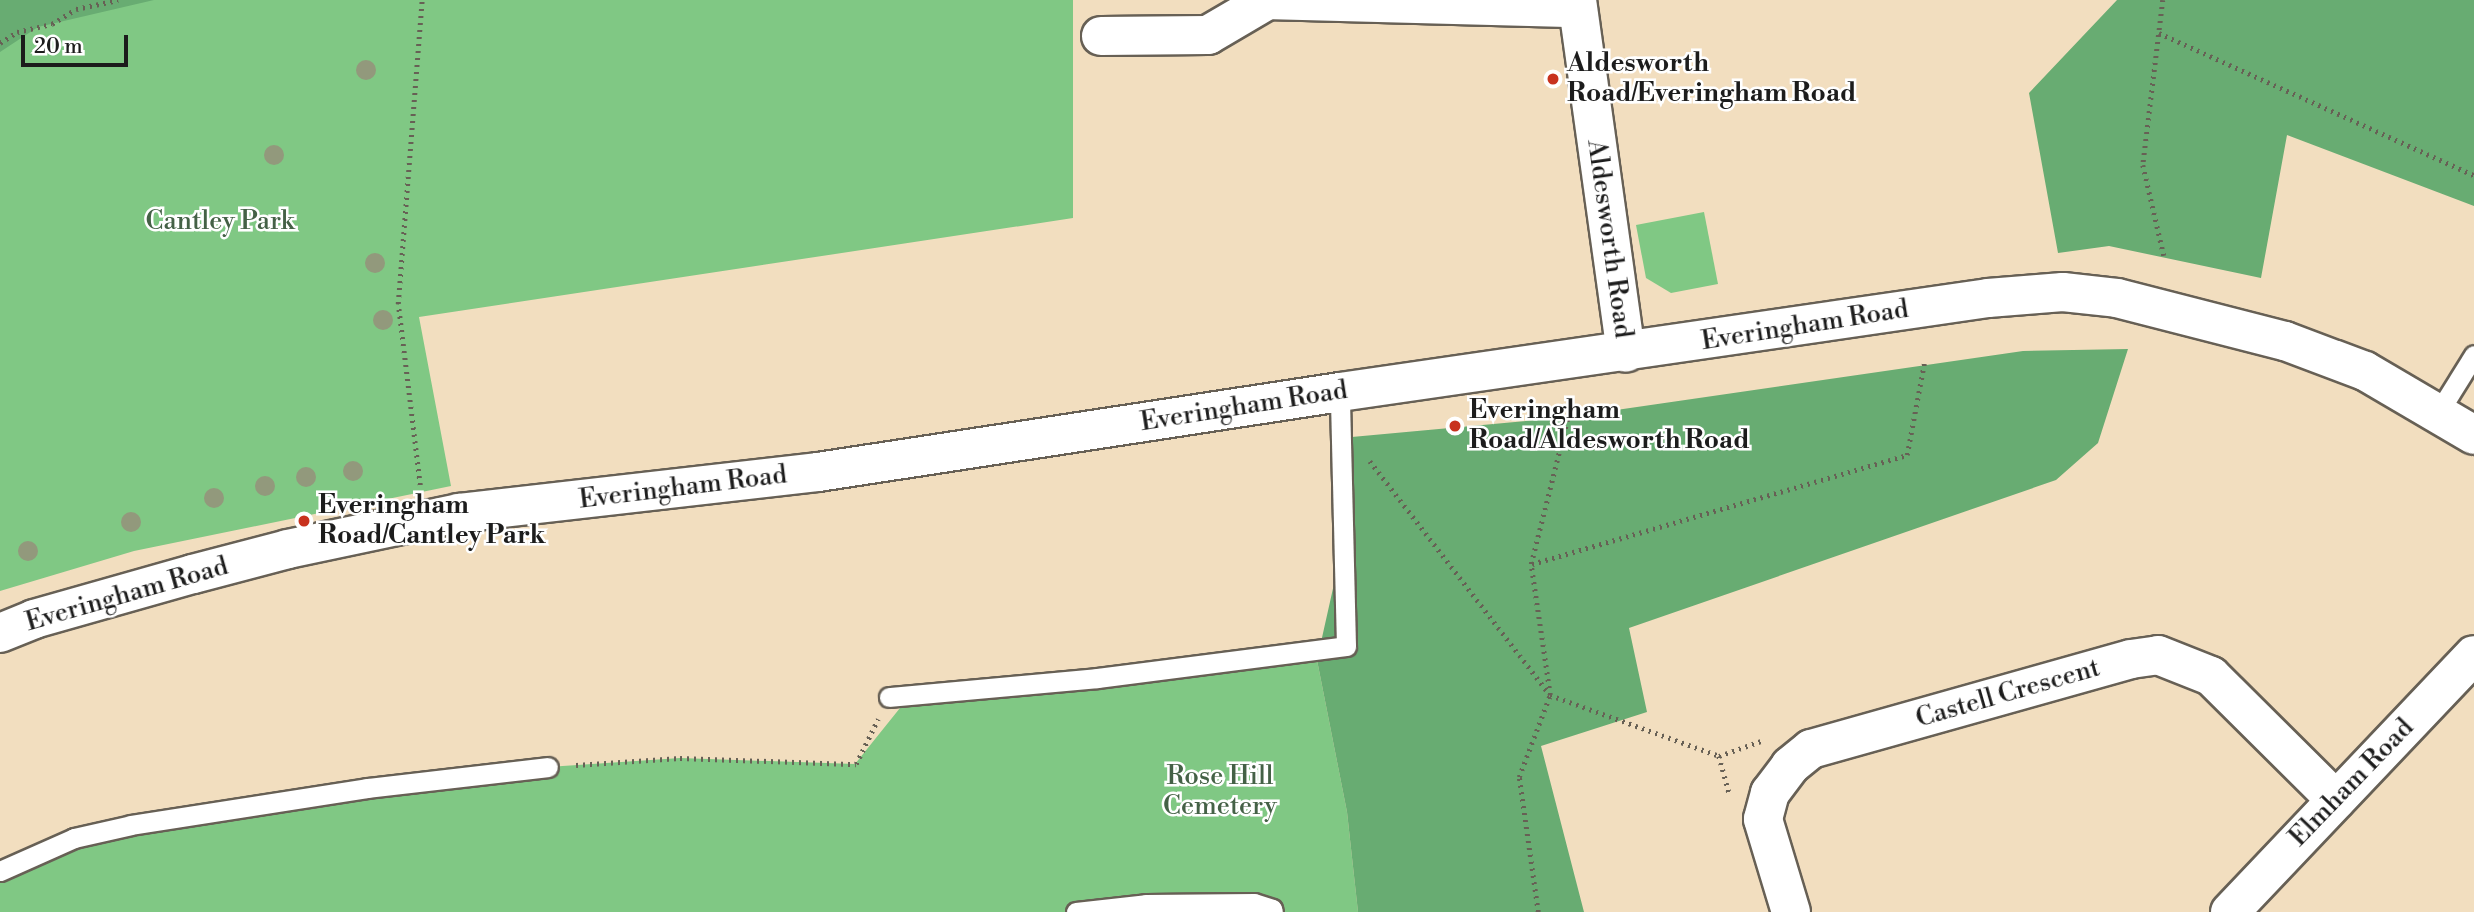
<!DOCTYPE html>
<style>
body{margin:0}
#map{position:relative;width:2474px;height:912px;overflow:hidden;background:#f2debf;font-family:"Libre Bodoni",serif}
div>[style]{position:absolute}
.green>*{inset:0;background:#80c884}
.forest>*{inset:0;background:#68ac72}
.path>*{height:4.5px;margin-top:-2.25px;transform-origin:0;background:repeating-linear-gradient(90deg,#676055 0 2px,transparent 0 7px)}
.roads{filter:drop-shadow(2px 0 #676055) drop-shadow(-2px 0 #676055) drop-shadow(0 2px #676055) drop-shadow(0 -2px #676055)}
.lane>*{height:19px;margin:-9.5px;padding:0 9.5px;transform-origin:9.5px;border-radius:9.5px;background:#fff}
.street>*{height:38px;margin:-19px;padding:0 19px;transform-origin:19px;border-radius:19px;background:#fff}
.trees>*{width:20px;height:20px;margin:-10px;border-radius:50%;background:#92997c}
.dots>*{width:19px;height:19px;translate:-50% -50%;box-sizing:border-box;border:4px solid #fff;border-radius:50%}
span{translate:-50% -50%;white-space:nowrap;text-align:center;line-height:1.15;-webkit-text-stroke:5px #fff;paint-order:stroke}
.poi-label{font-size:26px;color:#1c1c1c;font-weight:700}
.left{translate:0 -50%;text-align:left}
.park-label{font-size:26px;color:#446146}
.street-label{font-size:26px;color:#1c1c1c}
.scale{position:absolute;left:21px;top:35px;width:107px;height:32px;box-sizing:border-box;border:4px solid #1c1c1c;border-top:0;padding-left:9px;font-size:21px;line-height:24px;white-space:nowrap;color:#1c1c1c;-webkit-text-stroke:5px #fff;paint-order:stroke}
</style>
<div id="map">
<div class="green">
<i style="clip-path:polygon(0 0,1073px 0,1073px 218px,419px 317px,451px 486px,134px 551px,0 591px)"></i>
<i style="clip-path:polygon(1704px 212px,1718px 284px,1671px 293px,1646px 278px,1636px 225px)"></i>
<i style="clip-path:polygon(1317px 660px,1347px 812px,1358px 912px,0 912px,0 871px,74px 838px,548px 767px,680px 758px,855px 764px,900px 708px)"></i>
</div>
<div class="forest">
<i style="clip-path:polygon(0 0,154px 0,38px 27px,0 52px)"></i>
<i style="clip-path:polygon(2117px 0,2474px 0,2474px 206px,2287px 135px,2261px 278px,2109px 246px,2058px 253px,2029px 93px)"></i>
<i style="clip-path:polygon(2128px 349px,2098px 443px,2056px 480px,1629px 628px,1647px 712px,1541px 746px,1584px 912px,1358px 912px,1347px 812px,1317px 660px,1338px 566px,1330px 439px,1568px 417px,2023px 351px)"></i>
</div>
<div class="path">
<i style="left:2163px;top:0;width:166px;rotate:96.9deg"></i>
<i style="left:2143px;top:165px;width:93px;rotate:77deg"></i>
<i style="left:2159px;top:33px;width:346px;rotate:24.3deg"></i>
<i style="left:0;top:43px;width:20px;rotate:-33deg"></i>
<i style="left:17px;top:32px;width:36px;rotate:-13deg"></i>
<i style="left:52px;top:24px;width:28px;rotate:-32deg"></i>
<i style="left:76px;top:9px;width:43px;rotate:-12.1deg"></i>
<i style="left:1370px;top:461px;width:295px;rotate:52.4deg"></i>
<i style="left:1550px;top:695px;width:180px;rotate:19.8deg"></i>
<i style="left:1719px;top:756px;width:45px;rotate:-19.7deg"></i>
<i style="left:420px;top:485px;width:182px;rotate:-96.9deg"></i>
<i style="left:398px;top:304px;width:305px;rotate:-85.5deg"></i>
<i style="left:1532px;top:564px;width:391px;rotate:-16.2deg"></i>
<i style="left:1907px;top:455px;width:93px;rotate:-79.4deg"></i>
<i style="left:1719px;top:756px;width:41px;rotate:74.6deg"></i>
<i style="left:576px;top:765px;width:104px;rotate:-3.9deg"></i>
<i style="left:680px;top:758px;width:176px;rotate:2deg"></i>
<i style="left:856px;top:764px;width:50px;rotate:-63.9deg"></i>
<i style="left:1538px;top:912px;width:136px;rotate:-98deg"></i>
<i style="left:1519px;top:777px;width:88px;rotate:-69.3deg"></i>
<i style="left:1550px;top:695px;width:132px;rotate:-98.3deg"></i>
<i style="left:1531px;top:564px;width:152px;rotate:-75.9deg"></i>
</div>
<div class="roads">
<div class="lane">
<i style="left:2438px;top:413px;width:68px;rotate:-58.2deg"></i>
<i style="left:889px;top:697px;width:209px;rotate:-5.2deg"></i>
<i style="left:1097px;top:678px;width:251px;rotate:-7.3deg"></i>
<i style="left:1346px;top:646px;width:254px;rotate:-91.4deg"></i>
<i style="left:0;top:871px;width:81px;rotate:-24deg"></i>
<i style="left:74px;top:838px;width:58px;rotate:-12.8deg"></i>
<i style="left:131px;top:825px;width:239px;rotate:-8.9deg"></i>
<i style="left:367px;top:788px;width:182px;rotate:-6.6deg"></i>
<i style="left:1076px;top:912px;width:70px;rotate:-6.5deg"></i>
<i style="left:1146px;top:904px;width:108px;rotate:-0.5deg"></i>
<i style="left:1254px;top:903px;width:19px;rotate:18deg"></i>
<i style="left:1272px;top:909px;width:3px;rotate:72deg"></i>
</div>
<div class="street">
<i style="left:1265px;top:0;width:312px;rotate:1.5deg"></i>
<i style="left:1577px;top:0;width:356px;rotate:82.1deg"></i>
<i style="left:1101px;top:36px;width:107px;rotate:-0.5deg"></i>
<i style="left:1208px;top:35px;width:67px;rotate:-30.4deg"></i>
<i style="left:0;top:633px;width:37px;rotate:-22deg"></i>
<i style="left:34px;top:619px;width:165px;rotate:-15.8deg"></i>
<i style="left:193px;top:574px;width:98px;rotate:-14.7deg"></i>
<i style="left:288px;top:549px;width:175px;rotate:-11.9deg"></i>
<i style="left:459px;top:513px;width:361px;rotate:-6.5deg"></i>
<i style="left:818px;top:472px;width:528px;rotate:-8.71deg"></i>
<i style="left:1340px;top:392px;width:655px;rotate:-8.25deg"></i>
<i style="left:1988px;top:298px;width:75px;rotate:-4.6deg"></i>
<i style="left:2063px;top:292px;width:54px;rotate:6.3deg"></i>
<i style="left:2117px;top:298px;width:173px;rotate:14.4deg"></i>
<i style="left:2285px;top:341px;width:85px;rotate:20.6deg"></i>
<i style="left:2365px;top:371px;width:126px;rotate:30.4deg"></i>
<i style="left:1791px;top:912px;width:97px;rotate:-106.8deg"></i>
<i style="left:1763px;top:819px;width:27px;rotate:-75deg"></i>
<i style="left:1770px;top:793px;width:34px;rotate:-53deg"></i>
<i style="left:1790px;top:766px;width:27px;rotate:-39deg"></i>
<i style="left:1811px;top:749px;width:332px;rotate:-15.7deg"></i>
<i style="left:2131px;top:659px;width:27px;rotate:-8deg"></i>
<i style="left:2158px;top:655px;width:57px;rotate:21.6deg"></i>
<i style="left:2211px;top:676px;width:176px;rotate:44.8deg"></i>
<i style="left:2230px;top:912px;width:354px;rotate:-46.5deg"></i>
</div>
</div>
<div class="trees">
<i style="left:366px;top:70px"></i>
<i style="left:274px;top:155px"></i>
<i style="left:375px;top:263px"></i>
<i style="left:383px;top:320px"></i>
<i style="left:353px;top:471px"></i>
<i style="left:306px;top:477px"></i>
<i style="left:265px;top:486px"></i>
<i style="left:214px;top:498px"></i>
<i style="left:131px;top:522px"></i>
<i style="left:28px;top:551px"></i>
</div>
<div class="dots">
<i style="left:1553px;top:79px;background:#c8321e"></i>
<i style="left:1455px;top:426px;background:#c8321e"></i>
<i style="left:304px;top:521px;background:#c8321e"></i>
</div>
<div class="poi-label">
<span class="left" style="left:1567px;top:79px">Aldesworth<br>Road/Everingham Road</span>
<span class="left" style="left:1469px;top:426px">Everingham<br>Road/Aldesworth Road</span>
<span class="left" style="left:318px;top:521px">Everingham<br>Road/Cantley Park</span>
</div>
<div class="park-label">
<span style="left:220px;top:222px">Cantley Park</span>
<span style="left:1220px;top:792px">Rose Hill<br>Cemetery</span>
</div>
<div class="street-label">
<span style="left:1609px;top:239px;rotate:82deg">Aldesworth Road</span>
<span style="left:1805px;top:326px;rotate:-9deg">Everingham Road</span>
<span style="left:1244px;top:407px;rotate:-9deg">Everingham Road</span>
<span style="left:683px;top:488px;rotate:-7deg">Everingham Road</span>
<span style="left:127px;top:595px;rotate:-16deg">Everingham Road</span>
<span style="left:2008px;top:694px;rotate:-16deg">Castell Crescent</span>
<span style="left:2352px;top:783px;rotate:-46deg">Elmham Road</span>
</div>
<div class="scale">20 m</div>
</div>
